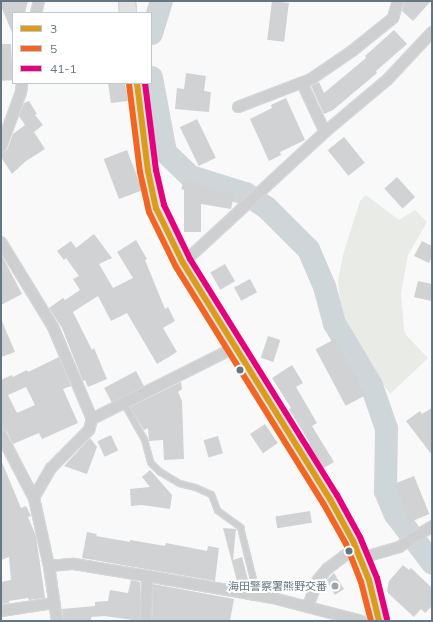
<!DOCTYPE html>
<meta charset="utf-8">
<style>
body{margin:0}
#map{position:relative;width:433px;height:622px;overflow:hidden;background:#f9f9f9;font-family:Mulish,"Noto Sans JP",sans-serif}
div>[style]{position:absolute}
.green>*{inset:0;background:#e8ebe6}
.river>*{height:23px;margin:-11.5px;padding:0 11.5px;transform-origin:11.5px;border-radius:11.5px;background:#ced6d9}
.building>*{inset:0;background:#d0d2d3;transform-origin:0 0}
.roads{filter:drop-shadow(1px 0 #d5d6d7) drop-shadow(-1px 0 #d5d6d7) drop-shadow(0 1px #d5d6d7) drop-shadow(0 -1px #d5d6d7)}
.service>*{height:5px;margin:-2.5px;padding:0 2.5px;transform-origin:2.5px;border-radius:2.5px;background:#cecfd0}
.minor>*{height:10px;margin:-5px;padding:0 5px;transform-origin:5px;border-radius:5px;background:#cecfd0}
.primary>*{height:16px;margin:-8px;padding:0 8px;transform-origin:8px;border-radius:8px;background:#e1e2e2}
.bus-1>*{height:6px;margin:-3px;padding:0 3px;transform-origin:3px;border-radius:3px;background:#da9c1a}
.bus-2>*{height:6px;margin:-3px;padding:0 3px;transform-origin:3px;border-radius:3px;background:#f26522}
.bus-3>*{height:6px;margin:-3px;padding:0 3px;transform-origin:3px;border-radius:3px;background:#e5007d}
.dots>*{width:11px;height:11px;translate:-50% -50%;box-sizing:border-box;border:2px solid #fff;border-radius:50%}
span{translate:-50% -50%;white-space:nowrap;text-align:center;line-height:1.15;-webkit-text-stroke:4px #fff;paint-order:stroke}
.poi-label{font-size:11px;color:#657683}
.right{translate:-100% -50%;text-align:right}
.frame{position:absolute;inset:0;border:2px solid #657683;pointer-events:none}
.legend{position:absolute;left:12px;top:12px;width:140px;height:72px;box-sizing:border-box;background:#fff;border:1px solid #c1c8cd;margin:0;padding:5px 7px;list-style:none;font-size:12px;color:#657683}
.legend li{display:flex;align-items:center;gap:8px;height:20px}
.legend b{width:20px;border:1px solid #c1c8cd}
</style>
<div id="map">
<div class="green">
<i style="clip-path:polygon(366px 195px,399px 220px,415px 210px,427px 222px,408px 255px,401px 293px,404px 330px,406px 335px,428px 358px,390px 394px,345px 330px,340px 303px,338px 281px,343px 255px,360px 201px)"></i>
</div>
<div class="river">
<i style="left:151px;top:33px;width:34px;rotate:-73deg"></i>
<i style="left:151px;top:77px;width:76px;rotate:79.4deg"></i>
<i style="left:165px;top:152px;width:35px;rotate:44deg"></i>
<i style="left:190px;top:176px;width:58px;rotate:17.2deg"></i>
<i style="left:245px;top:193px;width:25px;rotate:34deg"></i>
<i style="left:266px;top:207px;width:59px;rotate:45deg"></i>
<i style="left:308px;top:249px;width:40px;rotate:66.6deg"></i>
<i style="left:324px;top:286px;width:38px;rotate:75deg"></i>
<i style="left:334px;top:323px;width:72px;rotate:59.2deg"></i>
<i style="left:371px;top:385px;width:46px;rotate:70.8deg"></i>
<i style="left:386px;top:428px;width:63px;rotate:90.9deg"></i>
<i style="left:385px;top:491px;width:25px;rotate:67deg"></i>
<i style="left:395px;top:514px;width:61px;rotate:52.9deg"></i>
</div>
<div class="building">
<i style="clip-path:polygon(1px 1px,28px 1px,25px 13px,13px 13px,13px 35px,1px 6px)"></i>
<i style="left:272px;top:1px;width:17px;height:39px;rotate:7deg"></i>
<i style="clip-path:polygon(404px 1px,431px 1px,413px 21px,402px 11px)"></i>
<i style="clip-path:polygon(394px 30px,407px 44px,376px 71px,377px 73px,333px 110px,324px 114px,311px 86px,319px 82px,324px 93px,366px 58px,365px 56px)"></i>
<i style="clip-path:polygon(1px 44px,11px 44px,13px 80px,1px 81px)"></i>
<i style="clip-path:polygon(186px 73px,206px 76px,204px 91px,211px 92px,209px 112px,175px 109px,177px 88px,184px 89px)"></i>
<i style="clip-path:polygon(108px 83px,125px 83px,128px 101px,111px 103px)"></i>
<i style="clip-path:polygon(286px 98px,305px 140px,280px 152px,281px 155px,269px 161px,250px 119px,272px 108px,271px 105px)"></i>
<i style="clip-path:polygon(29px 101px,37px 114px,35px 115px,43px 125px,34px 132px,45px 149px,26px 161px,12px 174px,1px 157px,1px 153px,7px 150px,13px 134px,25px 125px,19px 116px,24px 103px)"></i>
<i style="left:197px;top:119px;width:43px;height:19px;rotate:64deg"></i>
<i style="left:344px;top:137px;width:33px;height:21px;rotate:51deg"></i>
<i style="left:127px;top:150px;width:43px;height:25px;rotate:69deg"></i>
<i style="left:397px;top:177px;width:27px;height:17px;rotate:48deg"></i>
<i style="clip-path:polygon(185px 179px,216px 191px,234px 194px,231px 209px,201px 204px,201px 232px,184px 232px,184px 190px,181px 189px)"></i>
<i style="clip-path:polygon(94px 234px,112px 258px,99px 264px,113px 288px,133px 278px,117px 252px,136px 240px,147px 259px,145px 260px,165px 309px,168px 307px,175px 321px,163px 328px,177px 352px,157px 364px,127px 313px,111px 321px,98px 296px,73px 312px,92px 350px,94px 348px,107px 379px,88px 387px,85px 380px,83px 381px,62px 328px,49px 308px,63px 298px,65px 300px,80px 290px,73px 279px,79px 276px,66px 258px,64px 260px,57px 251px,71px 241px,76px 248px)"></i>
<i style="clip-path:polygon(422px 241px,432px 246px,432px 257px,429px 263px,414px 256px)"></i>
<i style="clip-path:polygon(1px 254px,22px 294px,1px 305px)"></i>
<i style="left:225px;top:264px;width:20px;height:17px;rotate:60deg"></i>
<i style="left:250px;top:279px;width:15px;height:18px;rotate:62deg"></i>
<i style="clip-path:polygon(418px 281px,432px 284px,431px 301px,414px 297px)"></i>
<i style="clip-path:polygon(1px 319px,15px 352px,1px 357px)"></i>
<i style="left:268px;top:336px;width:13px;height:23px;rotate:18deg"></i>
<i style="left:335px;top:339px;width:64px;height:22px;rotate:62deg"></i>
<i style="clip-path:polygon(evenodd,59px 357px,71px 386px,63px 389px,78px 423px,42px 439px,39px 433px,13px 444px,7px 432px,1px 429px,1px 380px,12px 375px,13px 377px,27px 370px,28px 372px,59px 357px,26px 387px,35px 405px,17px 413px,8px 395px,26px 387px)"></i>
<i style="clip-path:polygon(292px 365px,303px 383px,296px 387px,317px 423px,312px 426px,334px 462px,322px 469px,307px 444px,310px 443px,289px 409px,291px 408px,272px 378px)"></i>
<i style="left:136px;top:371px;width:17px;height:36px;rotate:62deg"></i>
<i style="clip-path:polygon(181px 382px,182px 389px,178px 392px,182px 401px,184px 459px,164px 460px,163px 440px,149px 441px,148px 428px,144px 430px,130px 407px)"></i>
<i style="clip-path:polygon(432px 408px,432px 455px,406px 421px,420px 411px,422px 414px)"></i>
<i style="left:265px;top:424px;width:23px;height:18px;rotate:56deg"></i>
<i style="left:111px;top:435px;width:17px;height:15px;rotate:65deg"></i>
<i style="left:218px;top:436px;width:18px;height:15px;rotate:74deg"></i>
<i style="clip-path:polygon(90px 438px,97px 447px,87px 474px,64px 466px)"></i>
<i style="clip-path:polygon(1px 460px,21px 508px,26px 506px,31px 516px,28px 517px,36px 536px,45px 598px,29px 600px,28px 598px,9px 601px,9px 603px,1px 604px,1px 582px,11px 580px,9px 557px,1px 560px)"></i>
<i style="clip-path:polygon(150px 470px,172px 495px,170px 509px,142px 505px,131px 506px,130px 489px,150px 487px,142px 477px)"></i>
<i style="left:414px;top:476px;width:41px;height:21px;rotate:68deg"></i>
<i style="left:310px;top:511px;width:12px;height:35px;rotate:81deg"></i>
<i style="clip-path:polygon(223px 528px,236px 529px,233px 560px,242px 557px,249px 584px,238px 585px)"></i>
<i style="clip-path:polygon(87px 532px,97px 534px,96px 536px,130px 542px,130px 540px,165px 546px,166px 543px,207px 551px,208px 546px,219px 548px,215px 581px,82px 558px)"></i>
<i style="clip-path:polygon(403px 565px,409px 570px,411px 568px,432px 588px,432px 606px,425px 613px,421px 609px,414px 617px,388px 593px,387px 590px,389px 581px)"></i>
<i style="clip-path:polygon(334px 573px,344px 589px,335px 595px,326px 581px)"></i>
<i style="clip-path:polygon(131px 580px,140px 582px,140px 621px,104px 616px,91px 617px,91px 621px,63px 621px,62px 609px,95px 606px,95px 602px,108px 601px,110px 590px,128px 593px)"></i>
<i style="clip-path:polygon(153px 584px,234px 599px,230px 621px,152px 621px)"></i>
</div>
<div class="roads">
<div class="service">
<i style="left:124px;top:404px;width:40px;rotate:60.3deg"></i>
<i style="left:144px;top:439px;width:24px;rotate:75deg"></i>
<i style="left:150px;top:462px;width:13px;rotate:45deg"></i>
<i style="left:159px;top:471px;width:23px;rotate:31deg"></i>
<i style="left:179px;top:483px;width:16px;rotate:14deg"></i>
<i style="left:195px;top:487px;width:17px;rotate:24deg"></i>
<i style="left:211px;top:494px;width:17px;rotate:69deg"></i>
<i style="left:217px;top:510px;width:29px;rotate:36deg"></i>
<i style="left:240px;top:527px;width:70px;rotate:76deg"></i>
</div>
<div class="minor">
<i style="left:36px;top:13px;width:12px;rotate:-76deg"></i>
<i style="left:302px;top:83px;width:54px;rotate:64.9deg"></i>
<i style="left:238px;top:107px;width:78px;rotate:-21deg"></i>
<i style="left:311px;top:79px;width:50px;rotate:-34.3deg"></i>
<i style="left:352px;top:51px;width:53px;rotate:-38.8deg"></i>
<i style="left:393px;top:18px;width:18px;rotate:-74deg"></i>
<i style="left:1px;top:147px;width:59px;rotate:-70deg"></i>
<i style="left:21px;top:92px;width:9px;rotate:-84deg"></i>
<i style="left:1px;top:242px;width:100px;rotate:58.5deg"></i>
<i style="left:53px;top:327px;width:100px;rotate:67deg"></i>
<i style="left:92px;top:419px;width:11px;rotate:105deg"></i>
<i style="left:89px;top:430px;width:54px;rotate:135deg"></i>
<i style="left:51px;top:468px;width:34px;rotate:120deg"></i>
<i style="left:183px;top:263px;width:193px;rotate:-42.7deg"></i>
<i style="left:325px;top:132px;width:81px;rotate:-40deg"></i>
<i style="left:387px;top:80px;width:66px;rotate:-46.8deg"></i>
<i style="left:92px;top:419px;width:159px;rotate:-26.6deg"></i>
<i style="left:1px;top:435px;width:71px;rotate:62.4deg"></i>
<i style="left:34px;top:498px;width:70px;rotate:77.6deg"></i>
<i style="left:49px;top:566px;width:56px;rotate:81.7deg"></i>
<i style="left:361px;top:558px;width:40px;rotate:-16deg"></i>
<i style="left:399px;top:547px;width:39px;rotate:-32deg"></i>
<i style="left:49px;top:566px;width:25px;rotate:-5deg"></i>
<i style="left:74px;top:564px;width:74px;rotate:9.3deg"></i>
<i style="left:147px;top:576px;width:128px;rotate:9.9deg"></i>
<i style="left:273px;top:598px;width:91px;rotate:14.6deg"></i>
<i style="left:308px;top:606px;width:28px;rotate:-69deg"></i>
<i style="left:318px;top:580px;width:14px;rotate:-51deg"></i>
<i style="left:327px;top:569px;width:36px;rotate:-37deg"></i>
<i style="left:1px;top:611px;width:54px;rotate:-8.6deg"></i>
<i style="left:146px;top:621px;width:45px;rotate:-88.7deg"></i>
</div>
<div class="primary">
<i style="left:127px;top:1px;width:12px;rotate:85deg"></i>
<i style="left:137px;top:83px;width:89px;rotate:82.9deg"></i>
<i style="left:148px;top:171px;width:38px;rotate:78deg"></i>
<i style="left:156px;top:208px;width:61px;rotate:63.9deg"></i>
<i style="left:183px;top:263px;width:278px;rotate:58.1deg"></i>
<i style="left:330px;top:499px;width:48px;rotate:61.3deg"></i>
<i style="left:353px;top:541px;width:42px;rotate:67.7deg"></i>
<i style="left:369px;top:580px;width:42px;rotate:76.3deg"></i>
</div>
</div>
<div class="bus-1">
<i style="left:137px;top:83px;width:89px;rotate:82.9deg"></i>
<i style="left:148px;top:171px;width:38px;rotate:78deg"></i>
<i style="left:156px;top:208px;width:61px;rotate:63.9deg"></i>
<i style="left:183px;top:263px;width:278px;rotate:58.1deg"></i>
<i style="left:330px;top:499px;width:48px;rotate:61.3deg"></i>
<i style="left:353px;top:541px;width:42px;rotate:67.7deg"></i>
<i style="left:369px;top:580px;width:42px;rotate:76.3deg"></i>
</div>
<div class="bus-2">
<i style="left:129px;top:84px;width:89px;rotate:82.9deg"></i>
<i style="left:140px;top:172px;width:41px;rotate:77.3deg"></i>
<i style="left:149px;top:212px;width:61px;rotate:63.9deg"></i>
<i style="left:176px;top:267px;width:278px;rotate:58.1deg"></i>
<i style="left:323px;top:503px;width:47px;rotate:60.7deg"></i>
<i style="left:346px;top:544px;width:41px;rotate:68.5deg"></i>
<i style="left:361px;top:582px;width:40px;rotate:75.6deg"></i>
</div>
<div class="bus-3">
<i style="left:145px;top:83px;width:88px;rotate:82.8deg"></i>
<i style="left:156px;top:170px;width:36px;rotate:77deg"></i>
<i style="left:164px;top:205px;width:60px;rotate:64.3deg"></i>
<i style="left:190px;top:259px;width:278px;rotate:58.1deg"></i>
<i style="left:337px;top:495px;width:48px;rotate:61.3deg"></i>
<i style="left:360px;top:537px;width:44px;rotate:67.5deg"></i>
<i style="left:377px;top:578px;width:42px;rotate:76.3deg"></i>
</div>
<div class="dots">
<i style="left:240px;top:370px;background:#657683"></i>
<i style="left:349px;top:551px;background:#657683"></i>
<i style="left:335px;top:586px;background:#99a4ac"></i>
</div>
<div class="poi-label">
<span class="right" style="left:327px;top:586px">海田警察署熊野交番</span>
</div>
<div class="frame"></div>
<ul class="legend">
<li><b style="height:5px;background:#da9c1a"></b>3</li>
<li><b style="height:5px;background:#f26522"></b>5</li>
<li><b style="height:5px;background:#e5007d"></b>41-1</li>
</ul>
</div>
